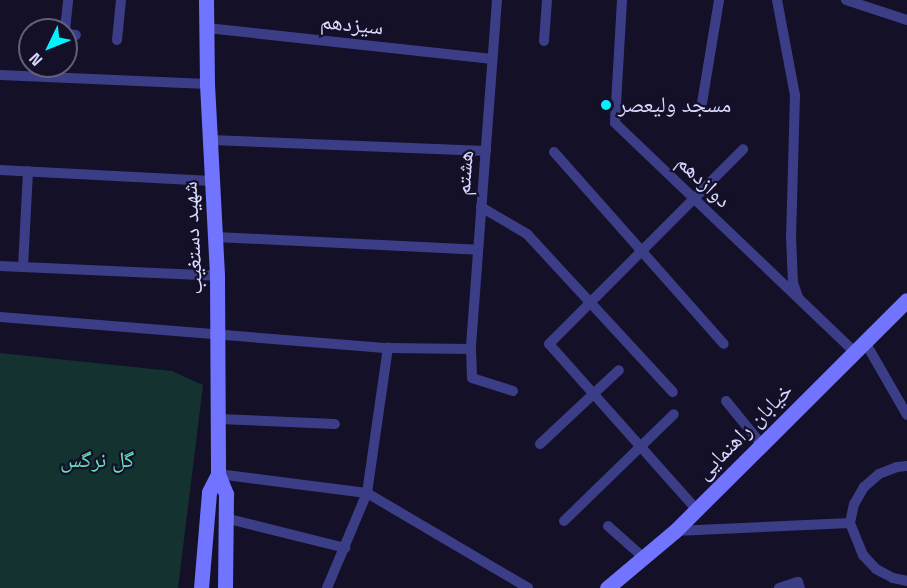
<!DOCTYPE html>
<meta charset="utf-8">
<style>
body{margin:0}
#map{position:relative;width:907px;height:588px;overflow:hidden;background:#131028;font-family:"Space Grotesk","Noto Naskh Arabic",sans-serif}
div>[style]{position:absolute}
.green>*{inset:0;background:#133230}
.street>*{height:10px;margin:-5px;padding:0 5px;transform-origin:5px;border-radius:5px;background:#3c3d87}
.secondary>*{height:15px;margin:-7.5px;padding:0 7.5px;transform-origin:7.5px;border-radius:7.5px;background:#7074fe}
.dots>*{width:16px;height:16px;translate:-50% -50%;box-sizing:border-box;border:3px solid #131028;border-radius:50%}
span{translate:-50% -50%;white-space:nowrap;text-align:center;line-height:1.15;-webkit-text-stroke:4.5px #131028;paint-order:stroke}
.street-label{font-size:22px;color:#dad8ff}
.poi-label{font-size:22px;color:#dad8ff}
.left{translate:0 -50%;text-align:left}
.park-label{font-size:22px;color:#63dfba}
.north{position:absolute;left:18px;top:18px;width:60px;height:60px;box-sizing:border-box;background:#131028;border:2px solid #63607e;border-radius:50%;rotate:227deg;font-size:16px;font-weight:700;line-height:24px;text-align:center;color:#dad8ff}
.north::after{content:'';display:block;margin:auto;width:21px;height:27px;background:#06f1fd;clip-path:polygon(50% 0,100% 100%,50% 72%,0 100%)}
</style>
<div id="map">
<div class="green">
<i style="clip-path:polygon(0 353px,172px 371px,203px 385px,178px 588px,0 588px)"></i>
</div>
<div class="street">
<i style="left:497px;top:0;width:350px;rotate:94.3deg"></i>
<i style="left:471px;top:349px;width:29px;rotate:88deg"></i>
<i style="left:472px;top:378px;width:43px;rotate:17.6deg"></i>
<i style="left:622px;top:0;width:123px;rotate:93.3deg"></i>
<i style="left:615px;top:123px;width:332px;rotate:43.7deg"></i>
<i style="left:777px;top:0;width:97px;rotate:79.3deg"></i>
<i style="left:795px;top:95px;width:141px;rotate:91.6deg"></i>
<i style="left:791px;top:236px;width:47px;rotate:87.6deg"></i>
<i style="left:793px;top:283px;width:15px;rotate:70deg"></i>
<i style="left:846px;top:0;width:64px;rotate:18.2deg"></i>
<i style="left:207px;top:28px;width:287px;rotate:6.2deg"></i>
<i style="left:65px;top:30px;width:30px;rotate:-84deg"></i>
<i style="left:66px;top:34px;width:10px;rotate:6deg"></i>
<i style="left:117px;top:40px;width:40px;rotate:-84.3deg"></i>
<i style="left:544px;top:41px;width:41px;rotate:-85.8deg"></i>
<i style="left:0;top:75px;width:207px;rotate:2.5deg"></i>
<i style="left:702px;top:103px;width:104px;rotate:-80.6deg"></i>
<i style="left:211px;top:140px;width:275px;rotate:2.3deg"></i>
<i style="left:554px;top:152px;width:256px;rotate:48.5deg"></i>
<i style="left:0;top:170px;width:212px;rotate:3deg"></i>
<i style="left:481px;top:207px;width:53px;rotate:30.4deg"></i>
<i style="left:527px;top:234px;width:215px;rotate:47.3deg"></i>
<i style="left:216px;top:237px;width:262px;rotate:2.8deg"></i>
<i style="left:0;top:266px;width:217px;rotate:2.6deg"></i>
<i style="left:23px;top:267px;width:96px;rotate:-87deg"></i>
<i style="left:0;top:317px;width:389px;rotate:4.6deg"></i>
<i style="left:388px;top:348px;width:83px;rotate:0.7deg"></i>
<i style="left:865px;top:342px;width:84px;rotate:60.1deg"></i>
<i style="left:726px;top:401px;width:57px;rotate:50.7deg"></i>
<i style="left:219px;top:419px;width:116px;rotate:2.5deg"></i>
<i style="left:540px;top:444px;width:108px;rotate:-43.1deg"></i>
<i style="left:907px;top:466px;width:10px;rotate:174deg"></i>
<i style="left:897px;top:467px;width:19px;rotate:159deg"></i>
<i style="left:879px;top:474px;width:20px;rotate:139deg"></i>
<i style="left:864px;top:487px;width:20px;rotate:120deg"></i>
<i style="left:854px;top:504px;width:19px;rotate:102deg"></i>
<i style="left:850px;top:523px;width:35px;rotate:68deg"></i>
<i style="left:863px;top:555px;width:19px;rotate:47deg"></i>
<i style="left:876px;top:569px;width:19px;rotate:28deg"></i>
<i style="left:893px;top:578px;width:14px;rotate:12deg"></i>
<i style="left:218px;top:474px;width:150px;rotate:7.3deg"></i>
<i style="left:367px;top:493px;width:187px;rotate:30.5deg"></i>
<i style="left:697px;top:510px;width:222px;rotate:-131.7deg"></i>
<i style="left:549px;top:344px;width:275px;rotate:-45.1deg"></i>
<i style="left:225px;top:518px;width:124px;rotate:14deg"></i>
<i style="left:564px;top:521px;width:153px;rotate:-44.2deg"></i>
<i style="left:608px;top:526px;width:48px;rotate:41.6deg"></i>
<i style="left:675px;top:531px;width:175px;rotate:-2.6deg"></i>
<i style="left:327px;top:588px;width:103px;rotate:-67.2deg"></i>
<i style="left:367px;top:493px;width:147px;rotate:-81.8deg"></i>
<i style="left:779px;top:588px;width:20px;rotate:-18deg"></i>
<i style="left:798px;top:582px;width:6px;rotate:72deg"></i>
</div>
<div class="secondary">
<i style="left:206px;top:0;width:84px;rotate:89.3deg"></i>
<i style="left:207px;top:84px;width:192px;rotate:87deg"></i>
<i style="left:217px;top:276px;width:198px;rotate:89.7deg"></i>
<i style="left:218px;top:474px;width:22px;rotate:68deg"></i>
<i style="left:226px;top:494px;width:94px;rotate:90.6deg"></i>
<i style="left:201px;top:588px;width:96px;rotate:-85.2deg"></i>
<i style="left:209px;top:492px;width:20px;rotate:-63deg"></i>
<i style="left:607px;top:588px;width:89px;rotate:-40deg"></i>
<i style="left:675px;top:531px;width:327px;rotate:-44.9deg"></i>
</div>
<div class="dots">
<i style="left:606px;top:105px;background:#06f1fd"></i>
</div>
<div class="street-label">
<span style="left:352px;top:24px;rotate:6deg">سیزدهم</span>
<span style="left:464px;top:173px;rotate:-86deg">هشتم</span>
<span style="left:704px;top:181px;rotate:44deg">دوازدهم</span>
<span style="left:192px;top:238px;rotate:-93deg">شهید دستغیب</span>
<span style="left:744px;top:431px;rotate:-45deg">خیابان راهنمایی</span>
</div>
<div class="poi-label">
<span class="left" style="left:618px;top:105px">مسجد ولیعصر</span>
</div>
<div class="park-label">
<span style="left:97px;top:460px">گل نرگس</span>
</div>
<div class="north">N</div>
</div>
